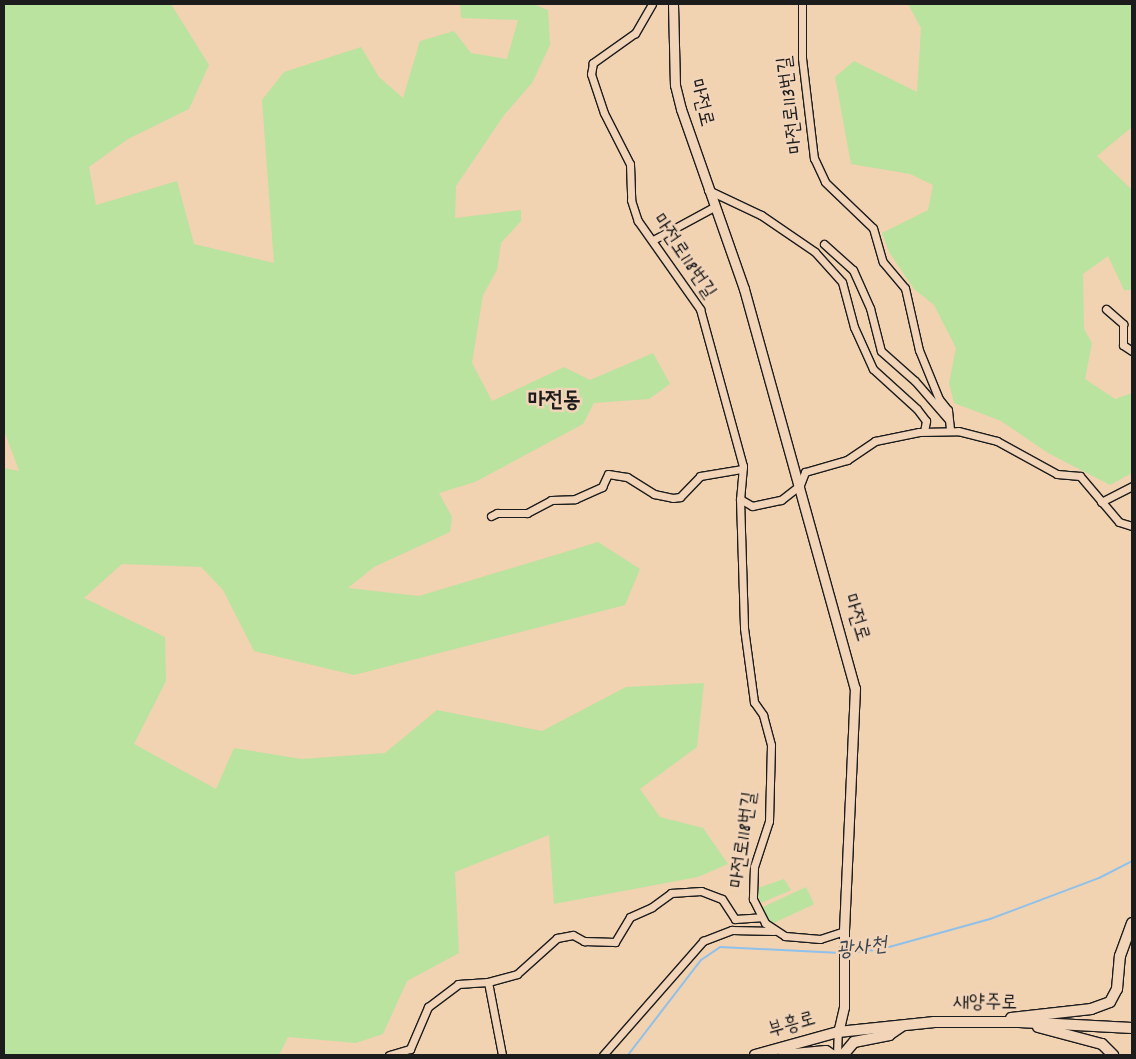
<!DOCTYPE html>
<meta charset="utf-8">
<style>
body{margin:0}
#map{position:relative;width:1136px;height:1059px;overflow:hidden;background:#f1d2b1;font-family:Dekko,"Poor Story",sans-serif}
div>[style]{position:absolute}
.green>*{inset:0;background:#bae39f;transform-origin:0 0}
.stream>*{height:2px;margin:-1px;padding:0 1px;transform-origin:1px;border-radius:1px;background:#8fc1eb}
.roads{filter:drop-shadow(1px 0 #1c1c1c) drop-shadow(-1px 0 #1c1c1c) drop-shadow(0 1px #1c1c1c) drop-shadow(0 -1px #1c1c1c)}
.minor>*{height:7px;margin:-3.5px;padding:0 3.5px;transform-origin:3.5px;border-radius:3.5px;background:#f2d4b8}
.tertiary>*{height:9px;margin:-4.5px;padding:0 4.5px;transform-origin:4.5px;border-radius:4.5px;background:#f2d4b8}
.secondary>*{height:10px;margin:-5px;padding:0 5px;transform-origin:5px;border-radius:5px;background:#f2d4b8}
span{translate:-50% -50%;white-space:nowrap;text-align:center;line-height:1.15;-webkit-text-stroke:5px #f2d4b8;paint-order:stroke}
.street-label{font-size:20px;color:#1c1c1c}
.water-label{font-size:21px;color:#394550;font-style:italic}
.quarter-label{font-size:22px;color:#1c1c1c;font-weight:700}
.frame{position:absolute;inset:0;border:5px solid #1c1c1c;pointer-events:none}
</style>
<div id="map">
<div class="green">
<i style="clip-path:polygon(4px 4px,171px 4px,209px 65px,189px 109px,128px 139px,89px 167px,96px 205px,177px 181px,194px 244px,274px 263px,262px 100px,284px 72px,361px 47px,379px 77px,403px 98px,420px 41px,454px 31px,471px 53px,507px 59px,518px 20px,461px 18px,460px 4px,533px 4px,548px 10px,550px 45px,532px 83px,504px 115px,456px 186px,455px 218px,521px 210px,521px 221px,501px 243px,497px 270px,483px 295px,472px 363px,492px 401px,564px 367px,590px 380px,653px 353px,670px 384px,649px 399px,594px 403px,583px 424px,475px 482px,439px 493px,452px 517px,450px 532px,374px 567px,348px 588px,419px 596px,598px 542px,640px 569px,625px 605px,354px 675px,254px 651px,223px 590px,201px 567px,122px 564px,84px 598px,165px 637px,166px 681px,134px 744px,216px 789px,234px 748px,301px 759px,385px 753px,437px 710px,542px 731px,626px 687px,704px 683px,697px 747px,640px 789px,660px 817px,703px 828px,728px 864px,698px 877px,554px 904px,549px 835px,455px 872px,459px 953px,407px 981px,383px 1034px,356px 1043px,288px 1037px,279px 1055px,4px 1055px,4px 468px,19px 471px,4px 430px)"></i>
<i style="clip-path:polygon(908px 4px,1132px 4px,1132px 127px,1097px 156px,1132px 190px,1132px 290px,1124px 290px,1108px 256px,1083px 274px,1084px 329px,1092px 343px,1085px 379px,1115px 399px,1132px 393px,1132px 473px,1110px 485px,1048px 453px,1001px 421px,954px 403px,949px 383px,956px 348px,934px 305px,914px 289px,889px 252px,882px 233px,928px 210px,933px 185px,910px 174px,851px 164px,835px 77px,854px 61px,917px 92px,921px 28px)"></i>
<i style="clip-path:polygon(784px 879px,791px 890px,761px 903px,755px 889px)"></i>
<i style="left:806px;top:887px;width:19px;height:48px;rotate:65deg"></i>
</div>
<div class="stream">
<i style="left:846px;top:953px;width:36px;rotate:-6deg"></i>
<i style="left:882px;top:949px;width:112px;rotate:-15.5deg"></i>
<i style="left:990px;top:919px;width:116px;rotate:-20.6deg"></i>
<i style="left:1099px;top:878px;width:37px;rotate:-27deg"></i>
<i style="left:628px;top:1055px;width:120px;rotate:-52.5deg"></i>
<i style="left:701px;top:960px;width:23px;rotate:-34deg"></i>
<i style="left:720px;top:947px;width:121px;rotate:2.8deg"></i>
</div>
<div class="roads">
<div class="minor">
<i style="left:652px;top:4px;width:34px;rotate:120deg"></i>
<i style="left:635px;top:33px;width:52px;rotate:144.5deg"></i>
<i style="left:593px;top:63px;width:11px;rotate:100deg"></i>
<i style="left:591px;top:74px;width:41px;rotate:71.6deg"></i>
<i style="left:604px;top:113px;width:57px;rotate:63deg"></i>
<i style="left:630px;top:164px;width:36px;rotate:88deg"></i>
<i style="left:631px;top:200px;width:22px;rotate:72deg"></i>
<i style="left:638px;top:221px;width:108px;rotate:54.8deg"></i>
<i style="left:700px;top:309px;width:163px;rotate:74.7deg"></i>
<i style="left:743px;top:466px;width:33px;rotate:95deg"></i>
<i style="left:740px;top:499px;width:129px;rotate:88.2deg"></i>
<i style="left:744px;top:628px;width:75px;rotate:82.3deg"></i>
<i style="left:754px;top:702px;width:16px;rotate:55deg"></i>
<i style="left:763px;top:715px;width:31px;rotate:75deg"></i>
<i style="left:771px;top:745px;width:76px;rotate:91.5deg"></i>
<i style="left:769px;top:821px;width:48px;rotate:108.1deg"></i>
<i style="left:754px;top:867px;width:32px;rotate:92deg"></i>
<i style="left:753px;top:899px;width:27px;rotate:63deg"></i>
<i style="left:765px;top:923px;width:24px;rotate:33deg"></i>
<i style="left:785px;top:936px;width:35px;rotate:5deg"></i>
<i style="left:820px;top:939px;width:25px;rotate:-18deg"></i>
<i style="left:802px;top:4px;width:54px;rotate:90deg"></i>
<i style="left:802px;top:58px;width:101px;rotate:83.2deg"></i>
<i style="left:814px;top:158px;width:26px;rotate:65deg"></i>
<i style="left:825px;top:182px;width:66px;rotate:43.8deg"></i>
<i style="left:873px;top:228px;width:35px;rotate:74deg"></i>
<i style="left:883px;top:262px;width:34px;rotate:50deg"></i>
<i style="left:905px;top:288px;width:64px;rotate:77.3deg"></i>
<i style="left:919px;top:350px;width:53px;rotate:67.8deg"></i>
<i style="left:939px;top:399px;width:14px;rotate:51deg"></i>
<i style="left:948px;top:410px;width:20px;rotate:84deg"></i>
<i style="left:708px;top:190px;width:59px;rotate:25.3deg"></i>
<i style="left:761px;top:215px;width:65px;rotate:34.4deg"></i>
<i style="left:815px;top:252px;width:40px;rotate:48deg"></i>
<i style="left:842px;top:282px;width:47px;rotate:75.1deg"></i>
<i style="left:854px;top:327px;width:46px;rotate:65.7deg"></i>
<i style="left:873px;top:369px;width:59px;rotate:42.3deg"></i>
<i style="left:917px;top:409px;width:15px;rotate:53deg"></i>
<i style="left:926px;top:421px;width:10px;rotate:101deg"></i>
<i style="left:653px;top:240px;width:69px;rotate:-28.4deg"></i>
<i style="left:824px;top:244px;width:39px;rotate:42deg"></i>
<i style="left:853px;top:270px;width:42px;rotate:65.9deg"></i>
<i style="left:870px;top:308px;width:44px;rotate:75.7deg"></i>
<i style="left:881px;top:351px;width:45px;rotate:41.4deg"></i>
<i style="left:915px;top:381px;width:50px;rotate:49deg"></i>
<i style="left:1106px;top:309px;width:23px;rotate:41deg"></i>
<i style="left:1123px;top:324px;width:21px;rotate:90deg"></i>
<i style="left:1123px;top:345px;width:11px;rotate:34deg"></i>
<i style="left:740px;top:499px;width:14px;rotate:30deg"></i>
<i style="left:752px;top:506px;width:30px;rotate:-12deg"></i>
<i style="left:781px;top:500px;width:24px;rotate:-38deg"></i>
<i style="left:800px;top:485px;width:14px;rotate:-69deg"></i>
<i style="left:805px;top:472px;width:44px;rotate:-15.9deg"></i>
<i style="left:847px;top:460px;width:34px;rotate:-34deg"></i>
<i style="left:875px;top:441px;width:45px;rotate:-11.6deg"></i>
<i style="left:919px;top:432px;width:39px;rotate:-1deg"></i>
<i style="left:958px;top:431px;width:40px;rotate:14.4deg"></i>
<i style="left:997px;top:441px;width:68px;rotate:28.8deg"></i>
<i style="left:1057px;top:474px;width:23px;rotate:5deg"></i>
<i style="left:1080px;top:476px;width:60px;rotate:49.7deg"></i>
<i style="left:1119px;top:522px;width:14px;rotate:17deg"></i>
<i style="left:1101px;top:502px;width:35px;rotate:-27deg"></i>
<i style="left:491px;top:516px;width:7px;rotate:-27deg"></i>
<i style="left:497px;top:513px;width:30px"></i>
<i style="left:527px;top:513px;width:27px;rotate:-28deg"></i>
<i style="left:551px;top:500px;width:24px;rotate:-2deg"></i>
<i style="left:575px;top:499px;width:30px;rotate:-24deg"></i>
<i style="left:602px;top:487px;width:14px;rotate:-65deg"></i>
<i style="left:608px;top:474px;width:19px;rotate:9deg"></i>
<i style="left:627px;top:477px;width:32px;rotate:32deg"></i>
<i style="left:654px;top:494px;width:19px;rotate:12deg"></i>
<i style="left:673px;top:498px;width:7px;rotate:-8deg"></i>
<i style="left:680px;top:497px;width:29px;rotate:-46deg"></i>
<i style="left:700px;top:476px;width:43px;rotate:-9.5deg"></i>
<i style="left:488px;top:982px;width:74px;rotate:79.1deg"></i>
<i style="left:389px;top:1055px;width:22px;rotate:-16deg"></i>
<i style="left:410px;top:1049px;width:46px;rotate:-66.8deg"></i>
<i style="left:428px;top:1007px;width:38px;rotate:-37deg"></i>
<i style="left:458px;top:984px;width:30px;rotate:-4deg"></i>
<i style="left:488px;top:982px;width:30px;rotate:-15deg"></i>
<i style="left:517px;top:974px;width:54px;rotate:-42deg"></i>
<i style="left:557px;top:938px;width:16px;rotate:-11deg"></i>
<i style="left:573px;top:935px;width:13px;rotate:29deg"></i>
<i style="left:584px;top:941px;width:31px;rotate:2deg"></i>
<i style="left:615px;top:942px;width:29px;rotate:-59deg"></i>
<i style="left:630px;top:917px;width:24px;rotate:-24deg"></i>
<i style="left:652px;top:907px;width:24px;rotate:-36deg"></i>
<i style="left:671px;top:893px;width:30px;rotate:-4deg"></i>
<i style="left:701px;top:891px;width:22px;rotate:21deg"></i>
<i style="left:722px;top:899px;width:24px;rotate:57deg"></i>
<i style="left:735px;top:919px;width:26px;rotate:-4deg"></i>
<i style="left:603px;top:1055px;width:152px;rotate:-48.7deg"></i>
<i style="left:703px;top:941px;width:31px;rotate:-21deg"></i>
<i style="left:732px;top:930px;width:42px;rotate:1.4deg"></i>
<i style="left:837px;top:1055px;width:23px;rotate:-88deg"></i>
</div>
<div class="tertiary">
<i style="left:673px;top:4px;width:81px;rotate:88.6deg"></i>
<i style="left:675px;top:85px;width:25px;rotate:76deg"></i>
<i style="left:681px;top:109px;width:191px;rotate:70.7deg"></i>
<i style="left:744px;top:289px;width:414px;rotate:74.5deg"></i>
<i style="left:855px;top:688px;width:243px;rotate:92.6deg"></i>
<i style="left:844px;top:931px;width:76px;rotate:90deg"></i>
<i style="left:844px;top:1007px;width:26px;rotate:103deg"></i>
</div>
<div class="secondary">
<i style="left:1011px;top:1018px;width:81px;rotate:-6.4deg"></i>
<i style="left:1091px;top:1009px;width:20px;rotate:-20deg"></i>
<i style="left:1110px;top:1002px;width:15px;rotate:-62deg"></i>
<i style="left:1117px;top:989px;width:33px;rotate:-85deg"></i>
<i style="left:1120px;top:956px;width:35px;rotate:-70deg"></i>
<i style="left:1038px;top:1027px;width:66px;rotate:14.9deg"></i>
<i style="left:1102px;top:1044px;width:16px;rotate:45deg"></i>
<i style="left:755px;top:1055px;width:86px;rotate:-15.5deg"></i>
<i style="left:838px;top:1032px;width:97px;rotate:-5.9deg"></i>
<i style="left:934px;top:1022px;width:85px"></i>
<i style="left:1019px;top:1022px;width:113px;rotate:3deg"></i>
<i style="left:783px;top:1055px;width:43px;rotate:-5.3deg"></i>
<i style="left:826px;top:1051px;width:7px;rotate:34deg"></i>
<i style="left:843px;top:1055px;width:17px;rotate:-50deg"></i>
<i style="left:854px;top:1042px;width:36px;rotate:-11deg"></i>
<i style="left:889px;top:1035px;width:16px;rotate:-35deg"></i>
</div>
</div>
<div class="street-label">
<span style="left:700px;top:103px;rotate:76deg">마전로</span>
<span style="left:792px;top:105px;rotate:-97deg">마전로113번길</span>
<span style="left:683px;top:257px;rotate:56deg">마전로118번길</span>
<span style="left:855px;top:618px;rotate:73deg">마전로</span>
<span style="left:745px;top:840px;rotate:-82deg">마전로118번길</span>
<span style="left:985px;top:1004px;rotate:1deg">새양주로</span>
<span style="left:792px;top:1026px;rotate:-16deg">부흥로</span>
</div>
<div class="water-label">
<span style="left:862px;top:949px;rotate:-7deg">광사천</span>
</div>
<div class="quarter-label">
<span style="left:554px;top:402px">마전동</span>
</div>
<div class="frame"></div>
</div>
